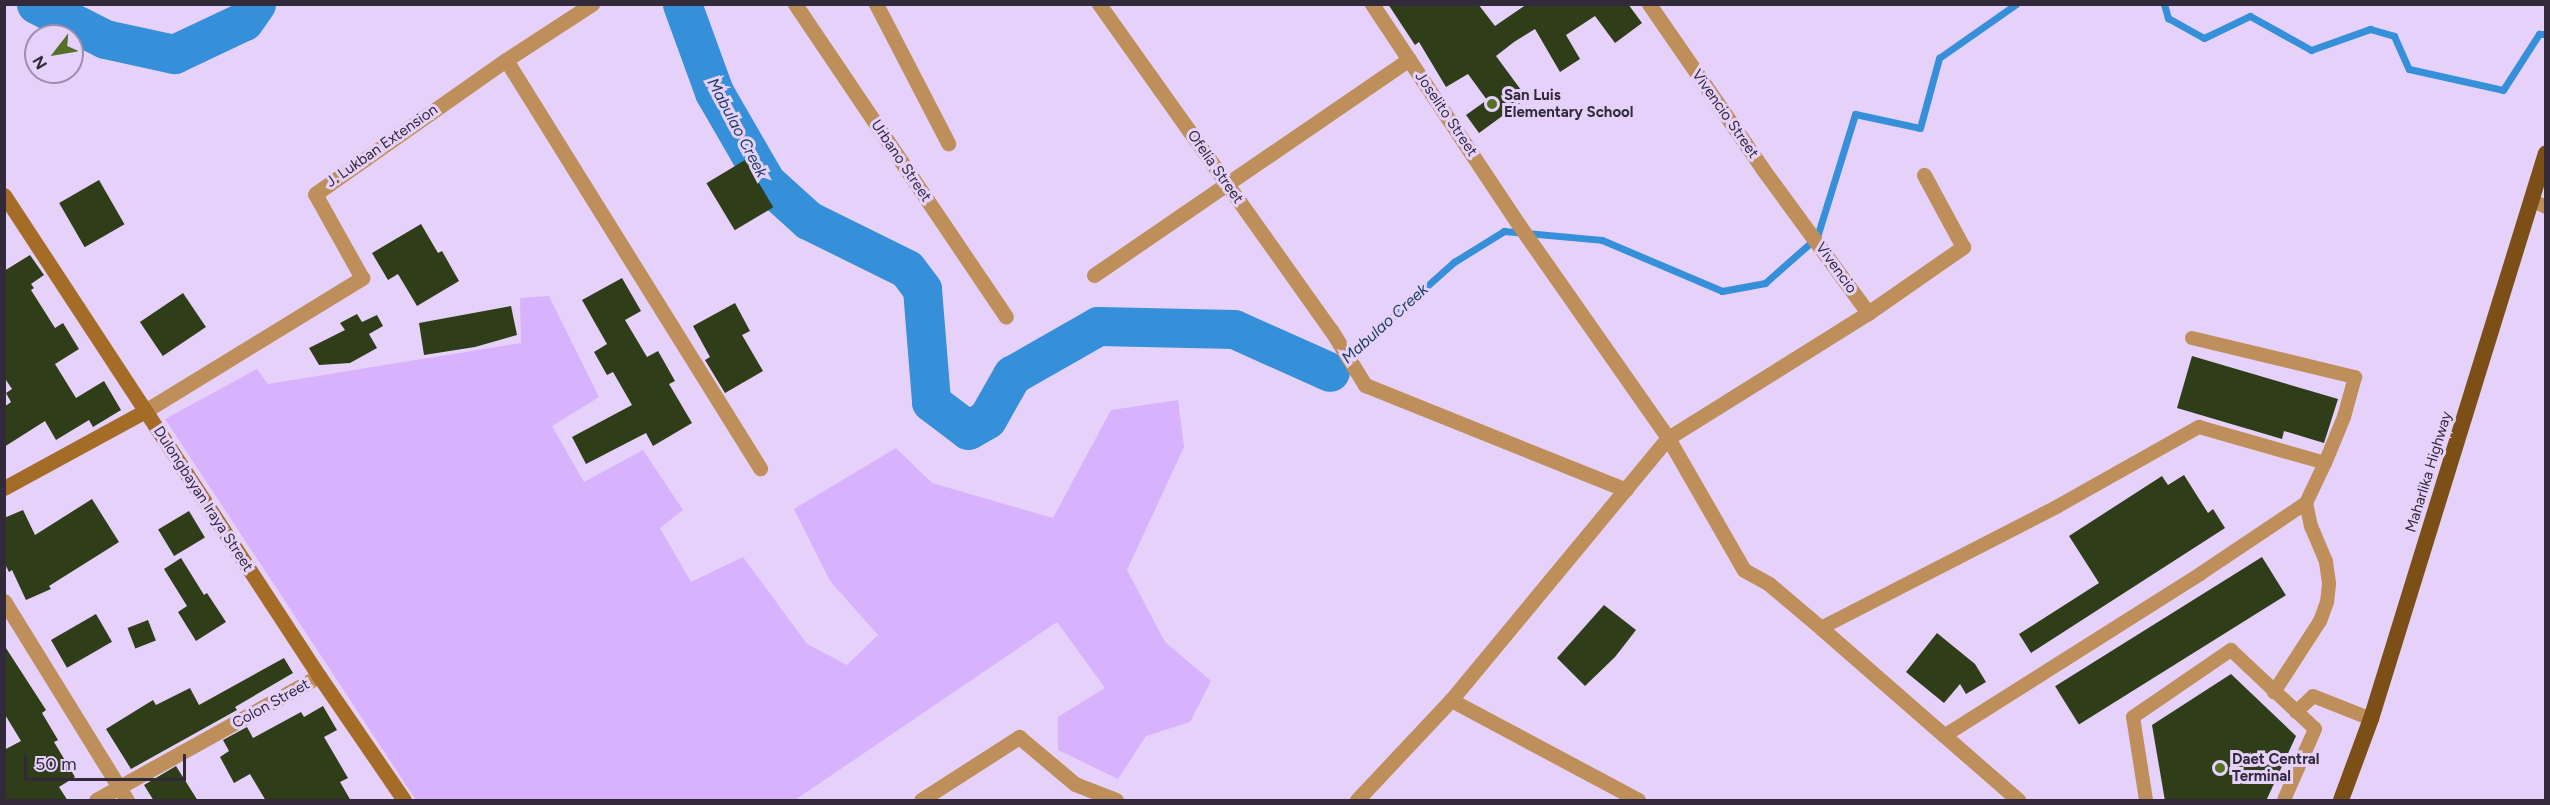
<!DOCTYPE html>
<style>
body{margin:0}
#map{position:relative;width:2550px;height:805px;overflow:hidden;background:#e6d1fb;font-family:Figtree,sans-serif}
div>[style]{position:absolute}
.green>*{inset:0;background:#d8b2fd}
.stream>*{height:7px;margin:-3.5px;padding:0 3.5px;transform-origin:3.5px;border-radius:3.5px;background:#358fd9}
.river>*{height:39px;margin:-19.5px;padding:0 19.5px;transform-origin:19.5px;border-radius:19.5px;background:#358fd9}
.building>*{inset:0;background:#2f3d18;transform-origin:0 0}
.service>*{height:14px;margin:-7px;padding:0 7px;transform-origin:7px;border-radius:7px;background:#bf8f5b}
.minor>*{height:15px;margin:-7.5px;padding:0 7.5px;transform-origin:7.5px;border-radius:7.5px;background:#bf8f5b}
.tertiary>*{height:15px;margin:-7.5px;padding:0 7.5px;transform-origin:7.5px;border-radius:7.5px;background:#bf8f5b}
.secondary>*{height:15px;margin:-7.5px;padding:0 7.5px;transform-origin:7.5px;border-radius:7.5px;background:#a56c28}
.trunk>*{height:16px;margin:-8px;padding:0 8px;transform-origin:8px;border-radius:8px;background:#7c4f16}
.dots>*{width:16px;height:16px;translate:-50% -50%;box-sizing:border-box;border:3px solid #e6d1fb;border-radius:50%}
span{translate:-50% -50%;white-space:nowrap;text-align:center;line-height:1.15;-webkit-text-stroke:6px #e6d1fb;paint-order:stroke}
.poi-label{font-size:15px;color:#322a3a;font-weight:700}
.left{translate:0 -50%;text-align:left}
.street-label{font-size:15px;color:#322a3a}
.water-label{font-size:16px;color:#193d5c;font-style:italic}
.frame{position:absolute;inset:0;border:6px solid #322a3a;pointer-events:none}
.north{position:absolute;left:24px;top:24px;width:60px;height:60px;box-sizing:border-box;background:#e6d1fb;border:2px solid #9e8eae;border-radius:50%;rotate:239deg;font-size:16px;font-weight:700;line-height:24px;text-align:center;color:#322a3a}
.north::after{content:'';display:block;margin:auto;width:21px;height:27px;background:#537024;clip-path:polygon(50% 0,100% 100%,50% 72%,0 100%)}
.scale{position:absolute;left:24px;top:754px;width:162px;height:27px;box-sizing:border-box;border:3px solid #322a3a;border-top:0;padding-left:8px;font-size:18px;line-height:21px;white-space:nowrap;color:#322a3a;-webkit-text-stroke:4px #e6d1fb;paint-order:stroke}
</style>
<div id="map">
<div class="green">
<i style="clip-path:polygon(549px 296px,599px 397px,552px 426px,584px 482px,643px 450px,683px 510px,660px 528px,691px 582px,743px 557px,807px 644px,847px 665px,878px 635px,830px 581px,794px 509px,896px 448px,932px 483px,1053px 518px,1111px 410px,1178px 400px,1184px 447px,1127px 570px,1165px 642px,1211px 681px,1190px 722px,1146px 736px,1118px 779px,1058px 750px,1058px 717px,1105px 688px,1057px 622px,795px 800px,416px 800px,165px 419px,257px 369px,268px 384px,521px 343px,520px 298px)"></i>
</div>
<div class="stream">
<i style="left:2164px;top:4px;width:15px;rotate:74deg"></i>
<i style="left:2168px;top:18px;width:41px;rotate:29.1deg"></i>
<i style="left:2204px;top:38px;width:51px;rotate:-25.6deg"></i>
<i style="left:2250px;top:16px;width:70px;rotate:29.1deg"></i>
<i style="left:2311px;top:50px;width:63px;rotate:-19.6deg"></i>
<i style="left:2370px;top:29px;width:25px;rotate:16deg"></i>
<i style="left:2394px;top:36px;width:36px;rotate:66deg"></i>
<i style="left:2409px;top:69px;width:96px;rotate:12.6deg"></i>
<i style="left:2503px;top:90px;width:67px;rotate:-57.3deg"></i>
<i style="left:2539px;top:34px;width:7px"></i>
<i style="left:1330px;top:372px;width:166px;rotate:-41.6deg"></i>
<i style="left:1454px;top:262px;width:59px;rotate:-31.8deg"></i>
<i style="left:1504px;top:231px;width:98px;rotate:5.2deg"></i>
<i style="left:1602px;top:240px;width:130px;rotate:23deg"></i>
<i style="left:1722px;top:291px;width:44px;rotate:-10.5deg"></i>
<i style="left:1765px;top:283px;width:69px;rotate:-41.5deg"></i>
<i style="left:1817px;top:237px;width:129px;rotate:-72.8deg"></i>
<i style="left:1855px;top:114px;width:66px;rotate:12.2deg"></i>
<i style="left:1920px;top:128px;width:73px;rotate:-74.8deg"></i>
<i style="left:1939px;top:58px;width:94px;rotate:-35deg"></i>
</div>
<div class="river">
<i style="left:36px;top:4px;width:77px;rotate:26.9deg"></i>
<i style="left:105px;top:39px;width:71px;rotate:12.3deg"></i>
<i style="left:174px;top:54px;width:77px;rotate:-25.2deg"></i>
<i style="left:244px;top:21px;width:21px;rotate:-55deg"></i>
<i style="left:682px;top:4px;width:94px;rotate:70deg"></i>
<i style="left:714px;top:92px;width:104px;rotate:60deg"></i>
<i style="left:766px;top:182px;width:57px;rotate:42.1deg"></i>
<i style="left:808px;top:220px;width:110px;rotate:26.3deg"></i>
<i style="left:907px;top:269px;width:25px;rotate:53deg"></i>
<i style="left:922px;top:289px;width:113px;rotate:85.4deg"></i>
<i style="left:931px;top:402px;width:46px;rotate:37.1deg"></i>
<i style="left:968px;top:430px;width:22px;rotate:-30deg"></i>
<i style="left:987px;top:419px;width:51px;rotate:-60.4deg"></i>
<i style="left:1012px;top:375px;width:99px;rotate:-29.7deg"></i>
<i style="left:1098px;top:326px;width:136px;rotate:1.3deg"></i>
<i style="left:1234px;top:329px;width:105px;rotate:24.1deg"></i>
</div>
<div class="building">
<i style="clip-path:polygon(1388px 4px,1478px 4px,1495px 26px,1527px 4px,1628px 4px,1642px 23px,1615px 43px,1595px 16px,1566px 35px,1580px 59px,1560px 72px,1535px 29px,1514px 42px,1496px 56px,1527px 98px,1479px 133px,1466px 115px,1487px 100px,1468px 74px,1446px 87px,1419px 42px,1415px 45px)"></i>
<i style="left:745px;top:160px;width:55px;height:45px;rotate:59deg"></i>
<i style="left:99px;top:180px;width:51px;height:46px;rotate:60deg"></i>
<i style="clip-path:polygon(421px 224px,438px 253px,442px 251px,459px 281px,417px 306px,398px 274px,388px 280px,372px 253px)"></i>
<i style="clip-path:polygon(30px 255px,44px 275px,31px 284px,34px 288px,31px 290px,55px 328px,63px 323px,79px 349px,55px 364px,76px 398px,104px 381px,121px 410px,93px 427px,89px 420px,56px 440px,45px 421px,4px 447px,4px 407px,11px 402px,6px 393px,12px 389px,4px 377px,4px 271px)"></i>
<i style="clip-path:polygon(622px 278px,641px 311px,625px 320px,647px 357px,658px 351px,675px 381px,669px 384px,692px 423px,653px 446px,646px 433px,586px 464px,572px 437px,632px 405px,613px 372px,607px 375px,594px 352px,607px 344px,582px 300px)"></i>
<i style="left:183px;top:293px;width:41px;height:52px;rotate:56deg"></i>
<i style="clip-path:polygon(735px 303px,750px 331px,742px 335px,763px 371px,725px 393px,705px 360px,710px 357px,693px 326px)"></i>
<i style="clip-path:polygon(511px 306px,517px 335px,475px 347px,424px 355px,419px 323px)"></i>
<i style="clip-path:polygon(357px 314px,362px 322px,377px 315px,383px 326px,369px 334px,377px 348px,350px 363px,319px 365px,309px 348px,345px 330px,340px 323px)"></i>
<i style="clip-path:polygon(2192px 356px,2338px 399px,2324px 443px,2284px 431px,2282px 439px,2177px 408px)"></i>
<i style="clip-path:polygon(2184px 475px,2208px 513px,2213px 509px,2225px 528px,2031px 653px,2019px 634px,2099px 583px,2069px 536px,2162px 476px,2168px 485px)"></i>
<i style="clip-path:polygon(92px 499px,119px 542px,49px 586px,51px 589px,26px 600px,12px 570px,9px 572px,4px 562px,4px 518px,23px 510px,35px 535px)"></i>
<i style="left:189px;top:511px;width:31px;height:36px;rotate:59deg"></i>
<i style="left:2262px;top:557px;width:45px;height:244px;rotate:58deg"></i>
<i style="clip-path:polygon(181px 558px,204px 595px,207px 593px,226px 622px,196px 641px,178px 612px,187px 606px,164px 569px)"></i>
<i style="clip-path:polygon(1604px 605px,1636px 630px,1615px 657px,1585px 686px,1557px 658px)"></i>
<i style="left:96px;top:614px;width:32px;height:52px;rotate:60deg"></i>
<i style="left:148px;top:620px;width:22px;height:22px;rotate:69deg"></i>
<i style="clip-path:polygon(1937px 633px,1975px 664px,1986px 682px,1966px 694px,1960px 684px,1944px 703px,1906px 672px)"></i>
<i style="clip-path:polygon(4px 645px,46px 710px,42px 713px,58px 740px,54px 742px,75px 777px,59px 787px,68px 801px,4px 801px,4px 750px,21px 741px,4px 713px)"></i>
<i style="clip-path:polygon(284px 658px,293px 673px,235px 707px,237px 710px,131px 769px,106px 729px,153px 700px,156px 705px,190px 688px,199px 705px)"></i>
<i style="clip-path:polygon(2231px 674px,2296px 736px,2266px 801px,2165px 801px,2152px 725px)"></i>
<i style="clip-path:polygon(323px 706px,337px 730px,324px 737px,348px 778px,340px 782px,351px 801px,266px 801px,250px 774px,234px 783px,220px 757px,229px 751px,223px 740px,247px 727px,253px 738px,301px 712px,304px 717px)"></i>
<i style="clip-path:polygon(176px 766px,198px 801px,154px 801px,144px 785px)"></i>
</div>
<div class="service">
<i style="left:2531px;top:200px;width:17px;rotate:25deg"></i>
<i style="left:2192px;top:338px;width:168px;rotate:13.5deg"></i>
<i style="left:2355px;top:377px;width:41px;rotate:105.4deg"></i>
<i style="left:2344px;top:417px;width:50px;rotate:112.4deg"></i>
<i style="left:1821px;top:628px;width:267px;rotate:-27.2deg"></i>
<i style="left:2058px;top:506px;width:162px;rotate:-29.3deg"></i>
<i style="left:2199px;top:427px;width:131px;rotate:15.9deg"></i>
<i style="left:2325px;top:463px;width:44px;rotate:115.4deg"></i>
<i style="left:2296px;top:712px;width:23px;rotate:-43deg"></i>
<i style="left:2313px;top:696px;width:62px;rotate:21.6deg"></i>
<i style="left:1944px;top:736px;width:303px;rotate:-32.3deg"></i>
<i style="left:2200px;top:574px;width:128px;rotate:-33.8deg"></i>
<i style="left:2306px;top:503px;width:24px;rotate:78deg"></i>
<i style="left:2311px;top:526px;width:39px;rotate:67deg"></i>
<i style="left:2326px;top:562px;width:22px;rotate:82deg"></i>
<i style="left:2329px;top:584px;width:18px;rotate:96deg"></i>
<i style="left:2327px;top:602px;width:20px;rotate:110deg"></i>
<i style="left:2320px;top:621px;width:85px;rotate:122.9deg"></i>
<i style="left:2146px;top:800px;width:84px;rotate:-98.9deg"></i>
<i style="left:2133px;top:717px;width:119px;rotate:-34.4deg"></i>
<i style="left:2231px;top:650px;width:115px;rotate:43.2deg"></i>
<i style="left:2315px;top:729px;width:77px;rotate:113.6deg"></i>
</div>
<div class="minor">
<i style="left:795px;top:4px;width:377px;rotate:56deg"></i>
<i style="left:876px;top:4px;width:157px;rotate:62.6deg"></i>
<i style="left:1099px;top:4px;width:400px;rotate:54.6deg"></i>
<i style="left:1331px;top:330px;width:65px;rotate:58.3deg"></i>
<i style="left:1365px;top:385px;width:281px;rotate:21.9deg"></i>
<i style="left:1649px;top:4px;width:199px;rotate:55.4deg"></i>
<i style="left:1762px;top:168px;width:180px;rotate:53.8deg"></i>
<i style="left:506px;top:60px;width:481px;rotate:58.1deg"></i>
<i style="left:1094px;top:275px;width:382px;rotate:-34.4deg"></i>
<i style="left:4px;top:601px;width:234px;rotate:58.3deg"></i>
<i style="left:1451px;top:700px;width:212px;rotate:28.1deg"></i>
<i style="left:96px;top:800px;width:255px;rotate:-29.1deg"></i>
<i style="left:1357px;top:800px;width:137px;rotate:-46.8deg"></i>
<i style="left:1451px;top:700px;width:340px;rotate:-50.4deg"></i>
<i style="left:1668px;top:438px;width:236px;rotate:-32deg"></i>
<i style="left:1868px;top:313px;width:116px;rotate:-34.8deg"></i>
<i style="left:1963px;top:247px;width:82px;rotate:-118.4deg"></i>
</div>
<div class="tertiary">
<i style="left:1372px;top:4px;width:265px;rotate:56.4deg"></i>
<i style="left:1519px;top:225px;width:260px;rotate:55deg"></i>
<i style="left:1668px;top:438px;width:152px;rotate:60.1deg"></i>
<i style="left:1744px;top:570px;width:29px;rotate:29deg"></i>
<i style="left:1769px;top:584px;width:68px;rotate:40.2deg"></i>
<i style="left:1821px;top:628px;width:262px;rotate:41.1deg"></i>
<i style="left:145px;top:411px;width:255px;rotate:-31.5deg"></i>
<i style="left:362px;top:278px;width:96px;rotate:-119.2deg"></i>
<i style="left:315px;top:194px;width:233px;rotate:-35.1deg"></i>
<i style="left:506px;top:60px;width:103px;rotate:-33.1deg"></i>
<i style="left:921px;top:800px;width:117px;rotate:-32.7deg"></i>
<i style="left:1019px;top:737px;width:73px;rotate:40deg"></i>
<i style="left:1075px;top:784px;width:44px;rotate:21.3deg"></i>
</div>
<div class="secondary">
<i style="left:4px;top:195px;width:575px;rotate:56.78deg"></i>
<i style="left:319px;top:676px;width:150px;rotate:55.6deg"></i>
<i style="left:4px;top:488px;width:161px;rotate:-28.6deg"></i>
</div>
<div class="trunk">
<i style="left:2341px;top:800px;width:86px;rotate:-69.7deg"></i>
<i style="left:2371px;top:719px;width:592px;rotate:-72.82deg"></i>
</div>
<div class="dots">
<i style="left:1492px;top:104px;background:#537024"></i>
<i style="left:2220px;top:768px;background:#537024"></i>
</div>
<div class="poi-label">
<span class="left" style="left:1504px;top:104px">San Luis<br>Elementary School</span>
<span class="left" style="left:2232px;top:768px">Daet Central<br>Terminal</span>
</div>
<div class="street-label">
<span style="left:1446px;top:114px;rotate:56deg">Joselito Street</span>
<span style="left:1725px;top:114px;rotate:55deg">Vivencio Street</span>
<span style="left:382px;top:146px;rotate:-35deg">J. Lukban Extension</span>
<span style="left:901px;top:161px;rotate:56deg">Urbano Street</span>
<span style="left:1215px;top:167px;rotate:55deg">Ofelia Street</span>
<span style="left:1836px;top:268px;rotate:54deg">Vivencio</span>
<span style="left:2429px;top:472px;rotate:-73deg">Maharlika Highway</span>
<span style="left:203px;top:499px;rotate:57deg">Dulongbayan Iraya Street</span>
<span style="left:271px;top:704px;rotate:-29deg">Colon Street</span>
</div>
<div class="water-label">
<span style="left:737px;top:128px;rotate:62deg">Mabulao Creek</span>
<span style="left:1385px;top:324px;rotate:-42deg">Mabulao Creek</span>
</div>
<div class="frame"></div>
<div class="north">N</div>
<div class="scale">50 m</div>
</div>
